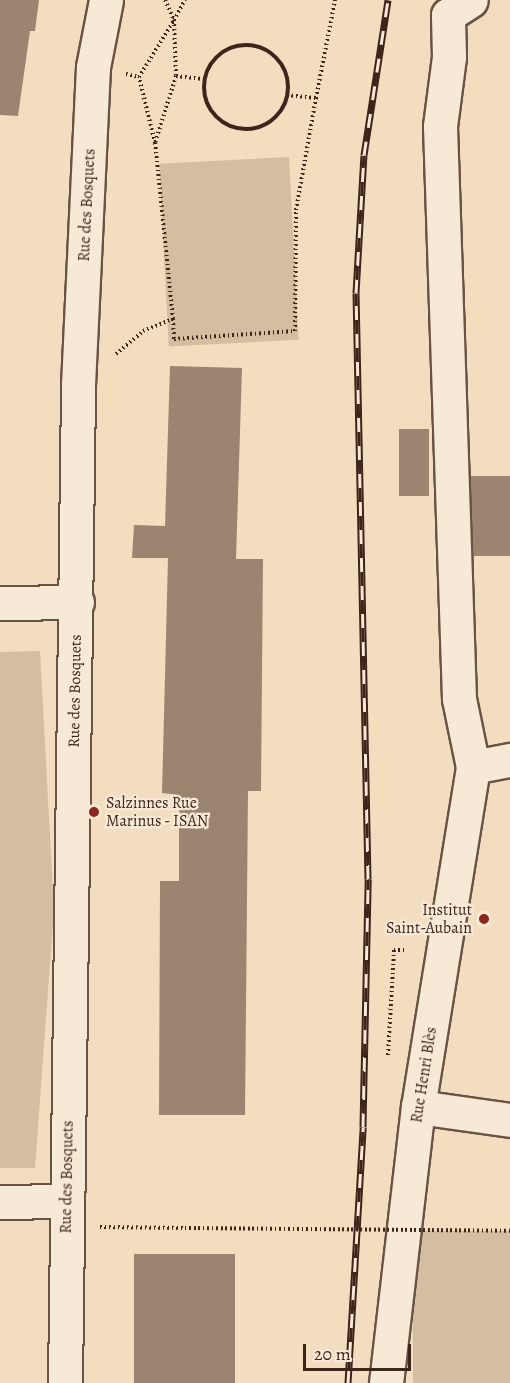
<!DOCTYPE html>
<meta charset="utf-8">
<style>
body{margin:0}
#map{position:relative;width:510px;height:1383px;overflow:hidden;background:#f2ddbe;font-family:Alegreya,serif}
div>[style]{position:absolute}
.green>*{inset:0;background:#d3bea2;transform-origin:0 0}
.building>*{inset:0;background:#9b8570;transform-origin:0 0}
.path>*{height:4px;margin-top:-2px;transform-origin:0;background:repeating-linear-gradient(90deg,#3d251c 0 1.5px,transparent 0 4.5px)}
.path>.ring{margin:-2px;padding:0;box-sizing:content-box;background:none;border:4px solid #3d251c;border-radius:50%}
.roads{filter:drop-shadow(2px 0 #6a5344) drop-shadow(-2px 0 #6a5344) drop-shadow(0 2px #6a5344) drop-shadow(0 -2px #6a5344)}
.minor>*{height:33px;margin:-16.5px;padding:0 16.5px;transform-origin:16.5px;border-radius:16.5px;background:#f7e9d5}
.rail>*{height:7px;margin-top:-3.5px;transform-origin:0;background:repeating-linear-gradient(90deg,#f7e9d5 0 14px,#3d251c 0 28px);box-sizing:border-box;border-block:2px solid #3d251c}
.path-bridge>*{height:4px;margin-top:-2px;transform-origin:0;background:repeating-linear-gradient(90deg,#3d251c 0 1.5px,transparent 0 4.5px)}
.dots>*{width:16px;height:16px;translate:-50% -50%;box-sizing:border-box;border:3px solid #f7e9d5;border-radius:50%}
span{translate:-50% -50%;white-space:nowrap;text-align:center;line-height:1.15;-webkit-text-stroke:4.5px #f7e9d5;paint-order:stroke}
.street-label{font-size:16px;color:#3d251c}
.poi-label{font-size:16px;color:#3d251c}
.left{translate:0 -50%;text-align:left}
.right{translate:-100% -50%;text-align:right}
.scale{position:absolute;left:303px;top:1344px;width:108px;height:27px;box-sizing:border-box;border:3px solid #3d251c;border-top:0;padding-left:8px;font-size:18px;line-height:21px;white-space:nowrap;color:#3d251c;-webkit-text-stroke:4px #f7e9d5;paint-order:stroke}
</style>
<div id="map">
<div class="green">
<i style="left:289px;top:157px;width:183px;height:130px;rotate:87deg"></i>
<i style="clip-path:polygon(40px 651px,54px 910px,35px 1168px,0 1168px,0 652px)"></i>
<i style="left:510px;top:1231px;width:152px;height:97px;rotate:90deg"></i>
</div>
<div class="building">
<i style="clip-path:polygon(0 0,39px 0,35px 31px,30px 31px,18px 116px,0 115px)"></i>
<i style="clip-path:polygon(170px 366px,242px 368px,236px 559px,263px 559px,261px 791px,248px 791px,245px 1115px,159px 1115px,160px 881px,179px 881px,179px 795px,162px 793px,168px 558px,132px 558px,134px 525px,165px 526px)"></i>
<i style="left:399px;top:429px;width:30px;height:67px"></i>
<i style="left:510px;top:476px;width:80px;height:40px;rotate:90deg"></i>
<i style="left:235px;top:1254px;width:129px;height:101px;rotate:90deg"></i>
</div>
<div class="path">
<i style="left:165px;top:0;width:22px;rotate:66deg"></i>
<i style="left:174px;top:20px;width:23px;rotate:-61deg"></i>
<i class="ring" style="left:204px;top:45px;width:80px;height:80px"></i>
<i style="left:126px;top:74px;width:13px;rotate:13deg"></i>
<i style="left:139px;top:77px;width:67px;rotate:-58.4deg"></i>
<i style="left:174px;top:20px;width:56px;rotate:88deg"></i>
<i style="left:176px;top:76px;width:70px;rotate:107.4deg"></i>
<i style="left:155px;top:143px;width:68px;rotate:-103.6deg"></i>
<i style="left:176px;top:76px;width:28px;rotate:6deg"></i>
<i style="left:287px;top:95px;width:29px;rotate:6deg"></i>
<i style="left:316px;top:98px;width:100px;rotate:-79deg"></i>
<i style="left:173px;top:319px;width:20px;rotate:87deg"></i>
<i style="left:174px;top:339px;width:121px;rotate:-3.8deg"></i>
<i style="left:295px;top:331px;width:121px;rotate:-89.5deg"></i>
<i style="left:296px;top:210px;width:114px;rotate:-79.9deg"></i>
<i style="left:116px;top:354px;width:35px;rotate:-40deg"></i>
<i style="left:143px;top:331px;width:32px;rotate:-22deg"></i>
<i style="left:173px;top:319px;width:177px;rotate:-95.8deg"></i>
<i style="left:388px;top:1055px;width:105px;rotate:-86.7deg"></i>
<i style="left:394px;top:950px;width:13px"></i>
<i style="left:100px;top:1227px;width:85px;rotate:0.7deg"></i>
</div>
<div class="roads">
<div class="minor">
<i style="left:0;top:603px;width:77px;rotate:-0.7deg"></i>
<i style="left:473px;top:767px;width:38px;rotate:-11deg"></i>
<i style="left:418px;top:1107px;width:93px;rotate:8deg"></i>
<i style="left:0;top:1202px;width:67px;rotate:-0.9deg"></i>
<i style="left:65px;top:1383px;width:998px;rotate:-89.25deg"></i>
<i style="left:78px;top:385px;width:318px;rotate:-87.3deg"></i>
<i style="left:93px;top:67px;width:68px;rotate:-79deg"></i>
<i style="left:386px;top:1383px;width:278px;rotate:-83.4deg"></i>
<i style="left:418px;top:1107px;width:344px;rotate:-80.8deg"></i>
<i style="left:473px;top:767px;width:69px;rotate:-101.6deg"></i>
<i style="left:459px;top:699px;width:573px;rotate:-91.9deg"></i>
<i style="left:440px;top:126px;width:70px;rotate:-82.6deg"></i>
<i style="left:449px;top:57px;width:42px;rotate:-91.4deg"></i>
<i style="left:448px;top:15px;width:27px;rotate:-33deg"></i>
</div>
</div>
<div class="rail">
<i style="left:348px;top:1383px;width:256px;rotate:-86.6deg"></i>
<i style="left:363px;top:1127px;width:248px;rotate:-88.8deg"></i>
<i style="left:368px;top:879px;width:586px;rotate:-91.17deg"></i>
<i style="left:356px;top:293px;width:138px;rotate:-86.7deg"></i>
<i style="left:364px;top:155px;width:157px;rotate:-81.2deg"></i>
</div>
<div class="path-bridge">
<i style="left:185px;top:1228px;width:325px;rotate:0.5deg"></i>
</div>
<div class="dots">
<i style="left:94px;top:812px;background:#8f2418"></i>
<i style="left:484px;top:919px;background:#8f2418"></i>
</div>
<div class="street-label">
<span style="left:87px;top:205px;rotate:-87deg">Rue des Bosquets</span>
<span style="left:75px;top:691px;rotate:-89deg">Rue des Bosquets</span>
<span style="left:424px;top:1075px;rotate:-81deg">Rue Henri Blès</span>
<span style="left:67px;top:1177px;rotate:-89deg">Rue des Bosquets</span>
</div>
<div class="poi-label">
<span class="left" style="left:106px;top:812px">Salzinnes Rue<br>Marinus - ISAN</span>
<span class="right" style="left:472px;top:919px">Institut<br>Saint-Aubain</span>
</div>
<div class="scale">20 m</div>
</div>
